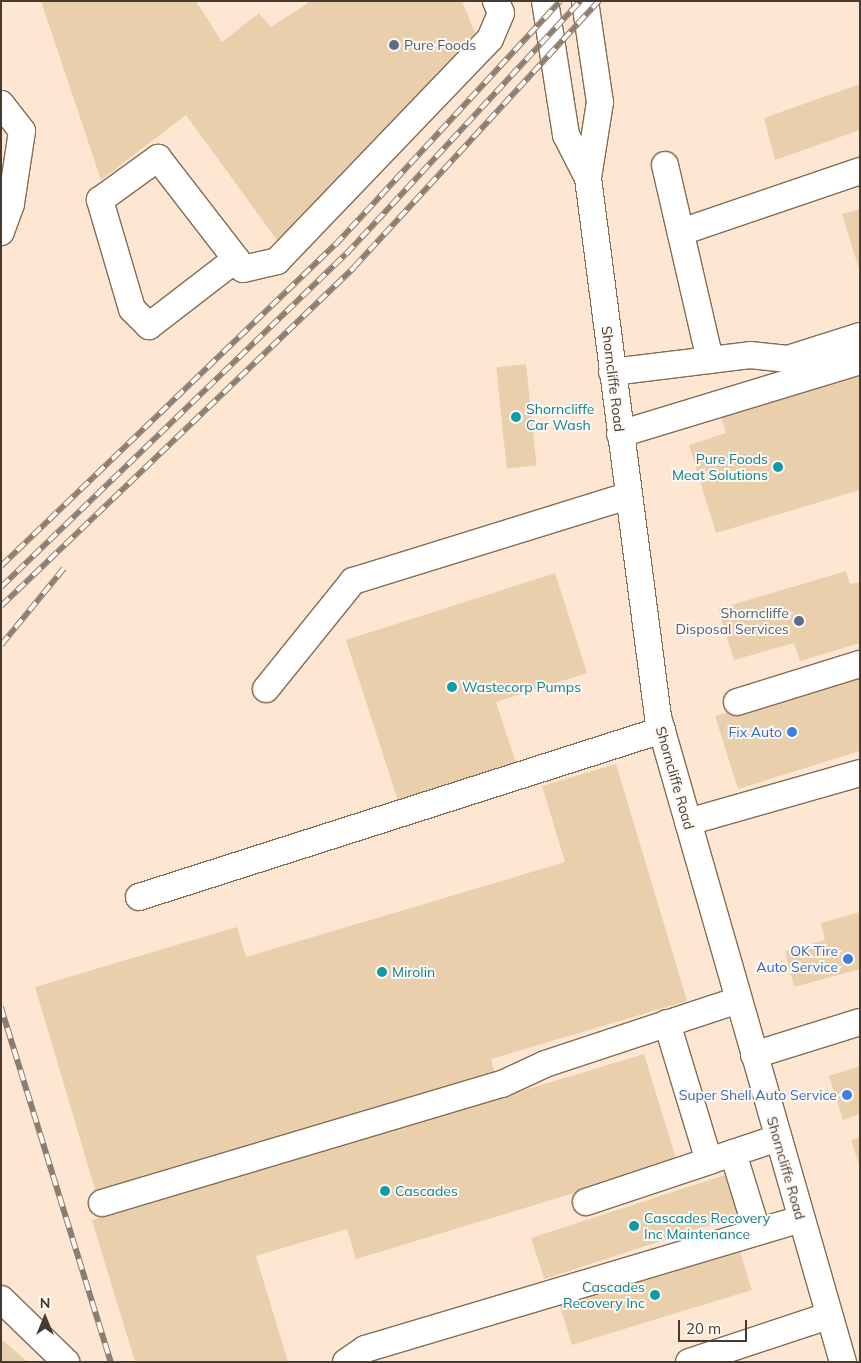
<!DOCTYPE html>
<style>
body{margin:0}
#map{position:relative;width:861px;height:1363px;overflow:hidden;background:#fde7d2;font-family:Mulish,sans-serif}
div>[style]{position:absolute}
.building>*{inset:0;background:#e9cfac;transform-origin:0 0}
.roads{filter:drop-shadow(1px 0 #846c55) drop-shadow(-1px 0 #846c55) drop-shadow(0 1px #846c55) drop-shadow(0 -1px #846c55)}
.minor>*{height:26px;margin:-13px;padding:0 13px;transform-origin:13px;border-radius:13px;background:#fff}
.rail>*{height:5.5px;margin-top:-2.75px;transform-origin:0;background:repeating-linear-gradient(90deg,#fdf7f2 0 11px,#8d7d6f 0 22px);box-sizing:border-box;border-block:1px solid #8d7d6f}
.dots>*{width:14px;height:14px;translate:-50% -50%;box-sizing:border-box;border:2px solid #fdf7f2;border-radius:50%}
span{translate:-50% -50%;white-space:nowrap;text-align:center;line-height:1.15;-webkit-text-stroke:4px #fdf7f2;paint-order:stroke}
.service-label{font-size:14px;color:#4e5e75}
.left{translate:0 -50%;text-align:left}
.right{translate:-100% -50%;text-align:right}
.street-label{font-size:14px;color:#463b30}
.culture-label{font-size:14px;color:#0d838f}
.shop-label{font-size:14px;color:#366cbe}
.frame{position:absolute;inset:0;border:2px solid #463b30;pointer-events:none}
.north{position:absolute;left:20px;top:1293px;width:50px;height:50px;-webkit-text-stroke:4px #fdf7f2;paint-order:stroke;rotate:0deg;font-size:14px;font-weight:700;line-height:20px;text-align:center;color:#463b30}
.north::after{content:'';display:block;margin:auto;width:18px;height:22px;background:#463b30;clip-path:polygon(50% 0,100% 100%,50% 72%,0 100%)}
.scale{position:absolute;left:678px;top:1320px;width:69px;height:22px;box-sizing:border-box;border:2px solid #463b30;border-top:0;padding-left:6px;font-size:15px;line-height:18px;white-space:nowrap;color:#463b30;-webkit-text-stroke:4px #fdf7f2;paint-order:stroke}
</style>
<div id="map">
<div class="building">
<i style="clip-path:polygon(41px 1px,196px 1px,222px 42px,259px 13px,271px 27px,311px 1px,462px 1px,476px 35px,282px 247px,186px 115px,101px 180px)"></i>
<i style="clip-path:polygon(860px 84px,860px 130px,775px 160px,764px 118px)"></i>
<i style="clip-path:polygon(860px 209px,860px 269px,859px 269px,842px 214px)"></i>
<i style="left:526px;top:364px;width:102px;height:30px;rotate:84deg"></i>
<i style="clip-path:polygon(860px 369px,860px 490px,716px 533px,689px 445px,726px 433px,719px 411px)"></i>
<i style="clip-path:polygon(846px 571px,850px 584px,860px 582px,860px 643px,800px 661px,794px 643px,734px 660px,718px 609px)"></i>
<i style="clip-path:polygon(555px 573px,587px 673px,496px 702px,518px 769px,400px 807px,346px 640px)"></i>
<i style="clip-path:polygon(860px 671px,860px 751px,738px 789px,715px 716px)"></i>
<i style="clip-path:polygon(616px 764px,687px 1001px,491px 1059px,496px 1078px,97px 1196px,35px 987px,237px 927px,246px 957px,565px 862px,542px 786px)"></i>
<i style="clip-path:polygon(860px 912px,860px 969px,794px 987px,785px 951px,825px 940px,821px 923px)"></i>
<i style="clip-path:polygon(644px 1054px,677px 1162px,356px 1259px,347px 1229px,256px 1256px,288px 1362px,135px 1362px,92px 1220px)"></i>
<i style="clip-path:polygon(860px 1066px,860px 1114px,843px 1120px,829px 1076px)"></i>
<i style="clip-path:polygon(860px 1137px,860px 1165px,859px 1165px,851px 1140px)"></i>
<i style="left:725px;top:1175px;width:43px;height:204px;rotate:72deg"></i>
<i style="left:738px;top:1245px;width:47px;height:188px;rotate:73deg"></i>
<i style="clip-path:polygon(1px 1339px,28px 1362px,1px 1362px)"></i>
</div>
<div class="roads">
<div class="minor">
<i style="left:545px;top:1px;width:136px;rotate:81.1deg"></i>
<i style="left:566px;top:135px;width:48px;rotate:62.9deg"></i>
<i style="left:585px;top:1px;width:102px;rotate:81.6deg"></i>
<i style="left:600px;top:102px;width:77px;rotate:99deg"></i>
<i style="left:588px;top:178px;width:544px;rotate:82.6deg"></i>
<i style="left:658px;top:717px;width:671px;rotate:74deg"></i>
<i style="left:1px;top:104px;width:34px;rotate:52deg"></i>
<i style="left:22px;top:131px;width:74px;rotate:98.6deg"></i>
<i style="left:11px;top:204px;width:30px;rotate:110deg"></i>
<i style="left:665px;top:165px;width:200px;rotate:77deg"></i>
<i style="left:681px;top:232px;width:189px;rotate:-18.8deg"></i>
<i style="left:236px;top:259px;width:110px;rotate:142.4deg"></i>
<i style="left:149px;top:326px;width:24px;rotate:-135deg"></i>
<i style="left:132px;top:309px;width:114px;rotate:-106.4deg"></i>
<i style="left:100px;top:200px;width:72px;rotate:-35.9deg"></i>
<i style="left:158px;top:158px;width:128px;rotate:52.3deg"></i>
<i style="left:236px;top:259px;width:12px;rotate:55deg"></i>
<i style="left:243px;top:269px;width:35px;rotate:-13deg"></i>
<i style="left:277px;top:261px;width:308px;rotate:-46.2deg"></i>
<i style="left:490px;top:39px;width:28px;rotate:-67deg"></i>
<i style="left:501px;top:13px;width:13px;rotate:-113deg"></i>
<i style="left:612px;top:372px;width:139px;rotate:-7deg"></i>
<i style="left:750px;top:355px;width:38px;rotate:6deg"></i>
<i style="left:788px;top:359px;width:76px;rotate:-17.7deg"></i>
<i style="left:620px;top:434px;width:251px;rotate:-16.9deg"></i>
<i style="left:266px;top:689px;width:139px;rotate:-51.1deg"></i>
<i style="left:353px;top:581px;width:287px;rotate:-17.2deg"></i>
<i style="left:737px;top:702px;width:129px;rotate:-17.2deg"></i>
<i style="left:688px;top:822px;width:179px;rotate:-15.9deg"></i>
<i style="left:139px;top:897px;width:549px;rotate:-17.71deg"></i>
<i style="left:667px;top:1023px;width:144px;rotate:73.1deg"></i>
<i style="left:709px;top:1161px;width:73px;rotate:-18.4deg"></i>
<i style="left:754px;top:1055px;width:111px;rotate:-17.3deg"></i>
<i style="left:733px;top:1153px;width:82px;rotate:72.9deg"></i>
<i style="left:586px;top:1202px;width:130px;rotate:-18.4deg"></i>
<i style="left:102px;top:1203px;width:417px;rotate:-16.6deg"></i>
<i style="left:502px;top:1084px;width:47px;rotate:-24.9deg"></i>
<i style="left:545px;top:1064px;width:203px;rotate:-18.3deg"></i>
<i style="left:1px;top:1299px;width:91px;rotate:44.1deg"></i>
<i style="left:346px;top:1362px;width:23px;rotate:-34deg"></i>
<i style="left:365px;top:1349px;width:455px;rotate:-16.6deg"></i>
<i style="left:689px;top:1362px;width:146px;rotate:-18.3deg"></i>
</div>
</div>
<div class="rail">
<i style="left:1px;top:566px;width:463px;rotate:-43.9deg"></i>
<i style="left:335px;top:245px;width:332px;rotate:-47.3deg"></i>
<i style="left:1px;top:587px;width:479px;rotate:-44deg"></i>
<i style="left:346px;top:254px;width:345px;rotate:-47.2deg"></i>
<i style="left:1px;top:606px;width:489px;rotate:-43.8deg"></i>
<i style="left:354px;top:267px;width:362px;rotate:-47.4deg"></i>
<i style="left:1px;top:645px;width:99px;rotate:-50.7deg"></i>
<i style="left:1px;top:1007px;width:372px;rotate:72.8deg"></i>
</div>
<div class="dots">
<i style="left:394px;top:45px;background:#5c6f8a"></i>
<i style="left:516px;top:417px;background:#0f9aa8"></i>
<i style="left:778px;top:467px;background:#0f9aa8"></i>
<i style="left:799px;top:621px;background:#5c6f8a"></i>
<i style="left:452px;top:687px;background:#0f9aa8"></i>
<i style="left:792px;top:732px;background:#3f7fe0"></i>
<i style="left:848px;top:959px;background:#3f7fe0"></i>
<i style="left:382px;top:972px;background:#0f9aa8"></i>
<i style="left:847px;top:1095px;background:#3f7fe0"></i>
<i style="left:385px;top:1191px;background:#0f9aa8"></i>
<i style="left:634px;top:1226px;background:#0f9aa8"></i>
<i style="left:655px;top:1295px;background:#0f9aa8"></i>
</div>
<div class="service-label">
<span class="left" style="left:404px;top:45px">Pure Foods</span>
<span class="right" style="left:789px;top:621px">Shorncliffe<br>Disposal Services</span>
</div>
<div class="street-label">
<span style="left:613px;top:379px;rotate:83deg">Shorncliffe Road</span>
<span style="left:675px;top:778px;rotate:74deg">Shorncliffe Road</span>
<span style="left:786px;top:1168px;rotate:74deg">Shorncliffe Road</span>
</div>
<div class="culture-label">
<span class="left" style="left:526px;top:417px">Shorncliffe<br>Car Wash</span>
<span class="right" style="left:768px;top:467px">Pure Foods<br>Meat Solutions</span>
<span class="left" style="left:462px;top:687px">Wastecorp Pumps</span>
<span class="left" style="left:392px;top:972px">Mirolin</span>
<span class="left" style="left:395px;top:1191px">Cascades</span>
<span class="left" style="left:644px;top:1226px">Cascades Recovery<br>Inc Maintenance</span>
<span class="right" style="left:645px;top:1295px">Cascades<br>Recovery Inc</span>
</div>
<div class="shop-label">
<span class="right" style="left:782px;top:732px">Fix Auto</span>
<span class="right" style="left:838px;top:959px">OK Tire<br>Auto Service</span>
<span class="right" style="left:837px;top:1095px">Super Shell Auto Service</span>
</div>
<div class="frame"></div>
<div class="north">N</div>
<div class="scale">20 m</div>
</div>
